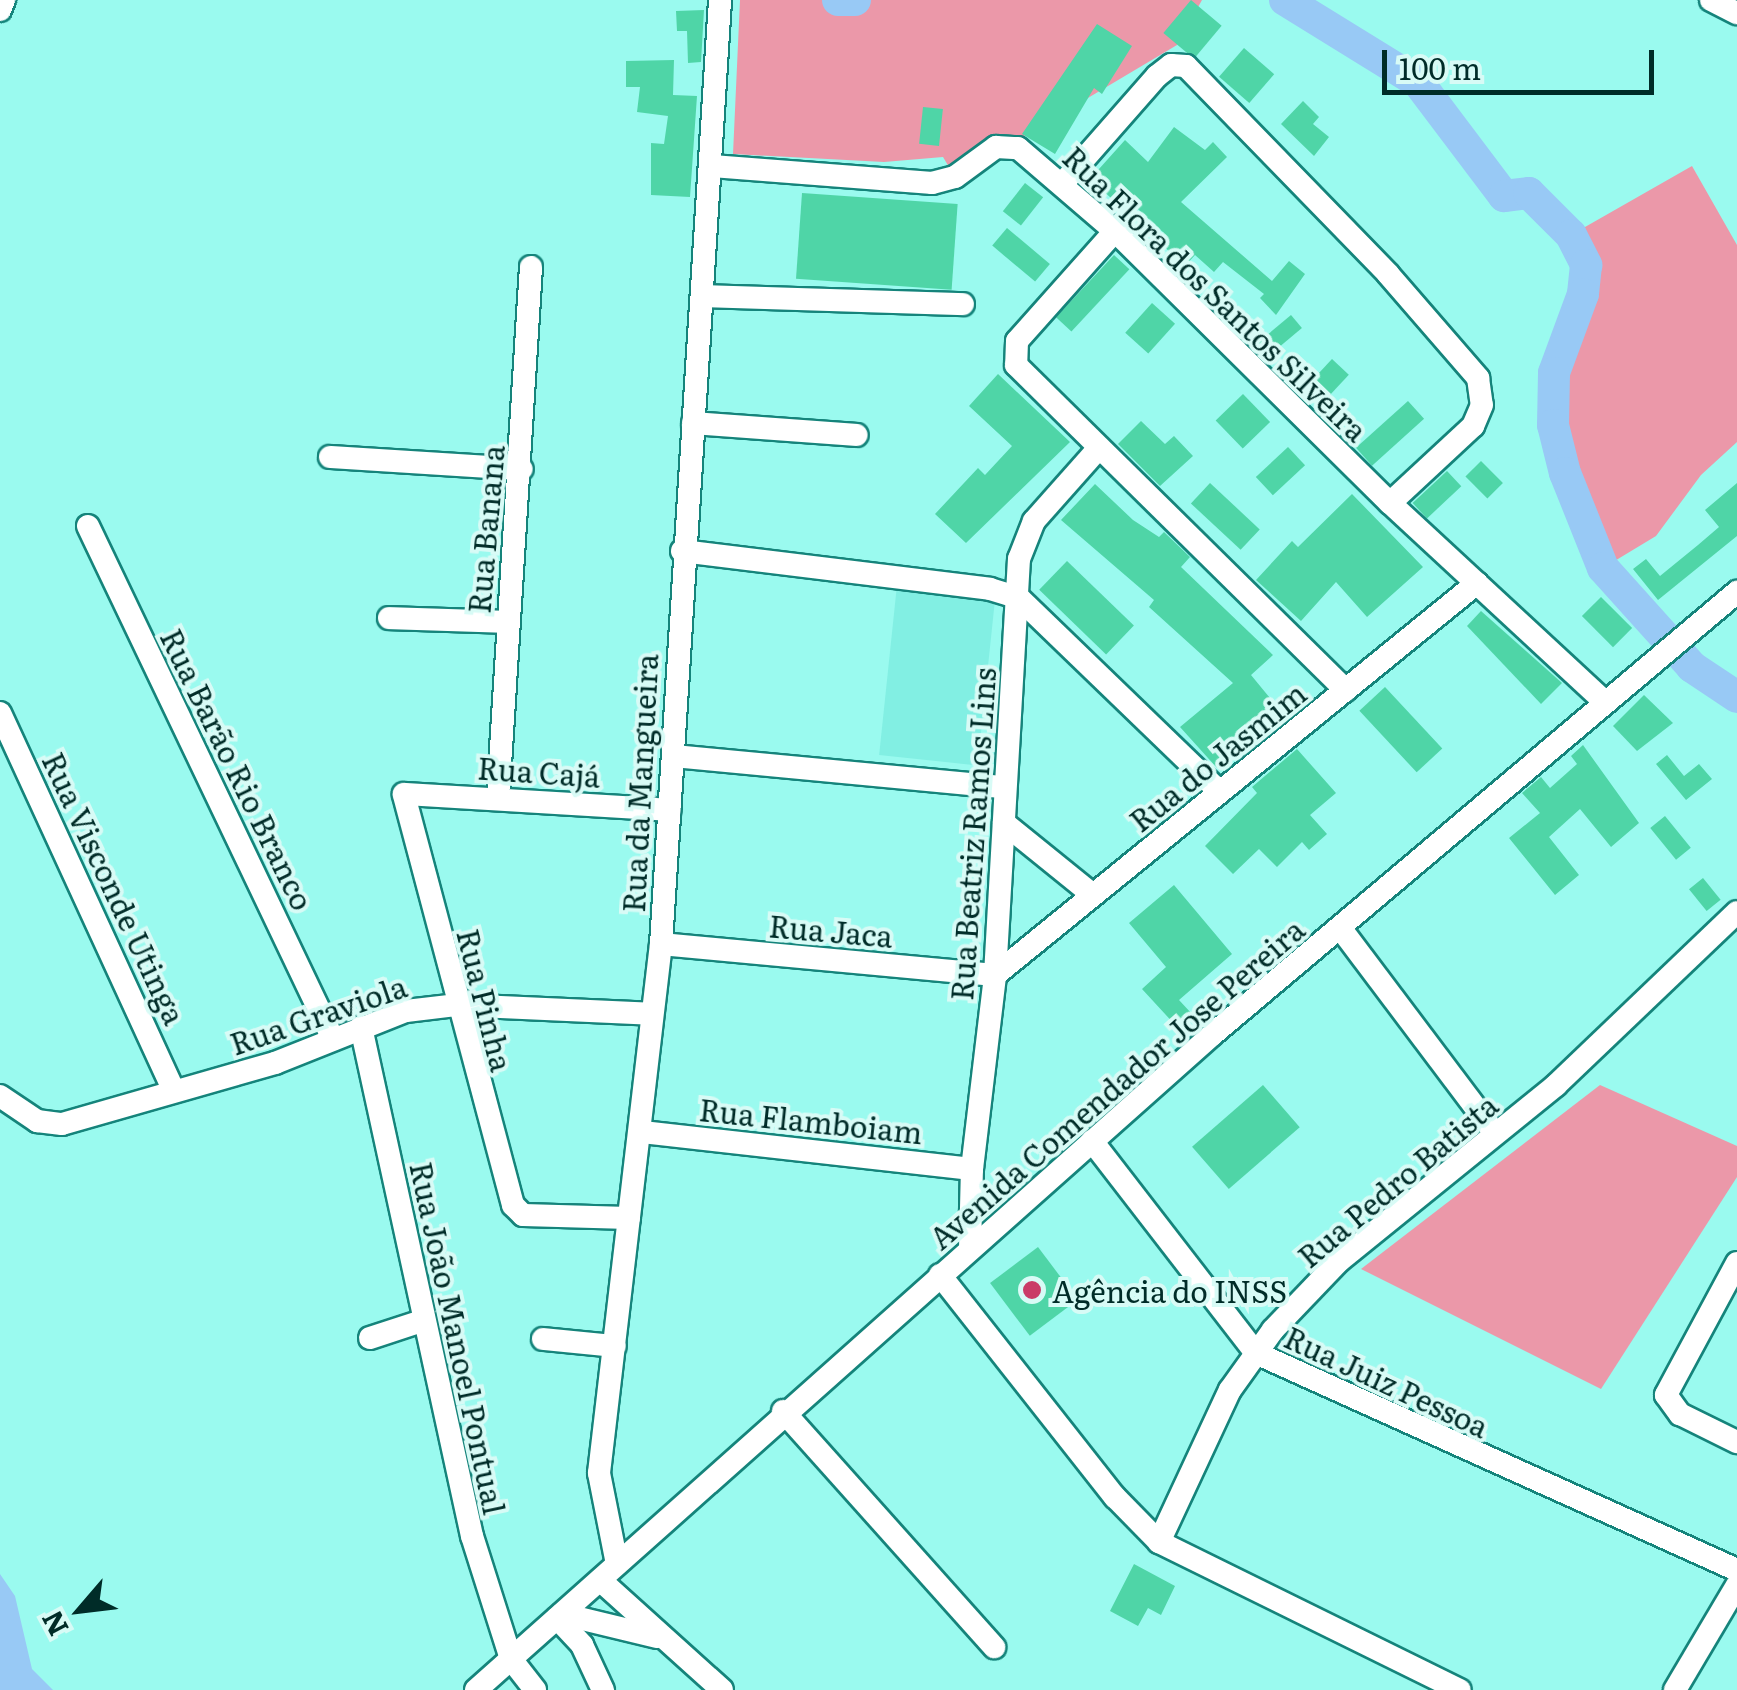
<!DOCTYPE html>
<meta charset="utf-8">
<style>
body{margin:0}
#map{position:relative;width:1737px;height:1690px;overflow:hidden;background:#9afaef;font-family:Literata,serif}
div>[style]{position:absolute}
.built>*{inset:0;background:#82efe3;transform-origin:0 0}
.green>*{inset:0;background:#eb98a9}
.water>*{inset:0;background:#98c9f5}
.river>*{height:32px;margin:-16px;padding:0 16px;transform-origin:16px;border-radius:16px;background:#98c9f5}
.building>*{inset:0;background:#4fd5a7;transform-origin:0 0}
.roads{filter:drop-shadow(2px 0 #15847b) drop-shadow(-2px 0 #15847b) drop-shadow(0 2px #15847b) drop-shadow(0 -2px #15847b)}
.minor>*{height:22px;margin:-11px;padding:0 11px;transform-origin:11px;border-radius:11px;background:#fff}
.dots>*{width:28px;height:28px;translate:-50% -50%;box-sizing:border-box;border:5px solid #d8fbf6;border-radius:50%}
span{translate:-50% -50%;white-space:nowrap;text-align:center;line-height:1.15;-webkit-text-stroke:8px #d8fbf6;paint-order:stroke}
.street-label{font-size:30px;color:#002c28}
.poi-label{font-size:30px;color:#002c28}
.left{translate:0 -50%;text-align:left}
.north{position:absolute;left:30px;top:1560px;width:100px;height:100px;-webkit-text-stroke:8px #d8fbf6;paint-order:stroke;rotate:242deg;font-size:28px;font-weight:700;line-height:40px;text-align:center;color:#002c28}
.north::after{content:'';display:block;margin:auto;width:35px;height:45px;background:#002c28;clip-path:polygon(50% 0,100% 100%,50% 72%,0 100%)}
.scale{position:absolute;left:1382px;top:50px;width:272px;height:45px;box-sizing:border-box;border:5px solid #002c28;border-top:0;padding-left:12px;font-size:30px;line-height:35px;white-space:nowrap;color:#002c28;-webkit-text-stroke:8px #d8fbf6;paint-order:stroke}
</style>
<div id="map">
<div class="built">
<i style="left:897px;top:585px;width:99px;height:171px;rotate:6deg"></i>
</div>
<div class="green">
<i style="clip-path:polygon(740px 0,1202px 0,1177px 45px,955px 177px,943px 157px,884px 162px,733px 154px)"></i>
<i style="clip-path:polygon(1692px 166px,1737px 245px,1737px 442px,1701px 475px,1656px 536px,1603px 568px,1553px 425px,1554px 373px,1586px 265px,1571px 235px)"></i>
<i style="clip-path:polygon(1600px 1085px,1737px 1146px,1737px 1177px,1601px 1389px,1361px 1269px)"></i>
</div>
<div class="water">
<i style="clip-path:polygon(0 1574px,15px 1596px,32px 1669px,53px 1690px,0 1690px)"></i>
</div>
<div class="river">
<i style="left:838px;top:0;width:17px"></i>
<i style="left:1285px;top:0;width:156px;rotate:31.7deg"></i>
<i style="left:1418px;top:82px;width:143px;rotate:53deg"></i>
<i style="left:1504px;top:196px;width:25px;rotate:-7deg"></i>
<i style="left:1529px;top:193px;width:59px;rotate:45deg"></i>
<i style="left:1571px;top:235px;width:34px;rotate:63deg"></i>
<i style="left:1586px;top:265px;width:29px;rotate:96deg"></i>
<i style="left:1583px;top:294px;width:84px;rotate:110.2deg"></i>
<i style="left:1554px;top:373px;width:52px;rotate:91.1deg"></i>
<i style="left:1553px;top:425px;width:49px;rotate:76deg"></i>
<i style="left:1565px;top:473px;width:102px;rotate:68.2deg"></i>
<i style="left:1603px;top:568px;width:133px;rotate:48deg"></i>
<i style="left:1692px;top:667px;width:54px;rotate:33.7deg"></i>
</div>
<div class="building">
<i style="left:1191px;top:0;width:40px;height:43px;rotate:40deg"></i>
<i style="clip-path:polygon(704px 10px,701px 62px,688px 63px,687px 31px,677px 31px,676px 11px)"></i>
<i style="clip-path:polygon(1097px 24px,1132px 46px,1102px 94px,1094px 88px,1055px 154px,1022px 134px)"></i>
<i style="left:1244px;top:48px;width:40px;height:38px;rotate:41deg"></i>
<i style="clip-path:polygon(674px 60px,673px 95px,697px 96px,690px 197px,651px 195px,651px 143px,664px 144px,668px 116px,637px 112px,640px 87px,626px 87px,626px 61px)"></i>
<i style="clip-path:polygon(1303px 101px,1319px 117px,1313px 124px,1329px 137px,1314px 156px,1281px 124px)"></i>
<i style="left:923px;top:107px;width:20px;height:37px;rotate:6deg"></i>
<i style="clip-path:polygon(1174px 127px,1205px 150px,1213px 142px,1227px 157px,1181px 202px,1272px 281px,1289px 261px,1305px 274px,1276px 315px,1260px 298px,1264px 294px,1223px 262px,1214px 272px,1195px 255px,1185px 266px,1157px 240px,1164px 233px,1118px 191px,1111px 198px,1090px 179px,1125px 140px,1148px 162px)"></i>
<i style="left:1025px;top:183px;width:23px;height:36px;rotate:38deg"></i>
<i style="left:802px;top:193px;width:156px;height:86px;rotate:4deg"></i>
<i style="left:1007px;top:228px;width:56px;height:23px;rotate:40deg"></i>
<i style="left:1114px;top:255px;width:21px;height:85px;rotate:43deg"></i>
<i style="left:1152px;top:303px;width:31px;height:40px;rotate:42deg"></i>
<i style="left:1291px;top:315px;width:17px;height:48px;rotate:50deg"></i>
<i style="left:1332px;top:359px;width:23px;height:40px;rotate:43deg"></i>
<i style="clip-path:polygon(998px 374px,1070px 442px,966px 543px,935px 514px,978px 468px,985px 475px,1012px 446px,969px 406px)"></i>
<i style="left:1243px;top:394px;width:39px;height:38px;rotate:46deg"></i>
<i style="left:1408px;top:401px;width:24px;height:70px;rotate:48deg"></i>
<i style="clip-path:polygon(1141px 421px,1165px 444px,1174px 436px,1193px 456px,1160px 486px,1118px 444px)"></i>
<i style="left:1288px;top:447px;width:25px;height:44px;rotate:47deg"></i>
<i style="left:1481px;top:461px;width:31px;height:22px;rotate:45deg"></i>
<i style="left:1447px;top:471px;width:21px;height:47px;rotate:47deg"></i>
<i style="left:1210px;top:483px;width:68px;height:28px;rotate:43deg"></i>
<i style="clip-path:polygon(1737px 483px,1737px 536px,1658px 600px,1633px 569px,1646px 559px,1660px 576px,1698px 545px,1719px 527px,1705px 510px)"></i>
<i style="clip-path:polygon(1095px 484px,1133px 520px,1159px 537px,1164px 532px,1190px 557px,1181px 567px,1273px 655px,1251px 675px,1283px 714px,1217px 768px,1180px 727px,1233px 683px,1149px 607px,1154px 600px,1061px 520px)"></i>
<i style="clip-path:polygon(1352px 494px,1423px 567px,1367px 617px,1336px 582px,1301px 621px,1256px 580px,1292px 541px,1298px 547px)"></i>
<i style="left:1067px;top:561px;width:93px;height:40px;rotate:44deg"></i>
<i style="left:1601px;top:597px;width:44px;height:27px;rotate:45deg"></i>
<i style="clip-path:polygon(1481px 611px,1562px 683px,1541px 704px,1467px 626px)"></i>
<i style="left:1385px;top:687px;width:84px;height:35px;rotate:47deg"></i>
<i style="clip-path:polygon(1644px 695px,1673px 723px,1637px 751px,1613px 726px)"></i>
<i style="clip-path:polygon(1583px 745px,1639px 823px,1611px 847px,1580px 809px,1549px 837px,1579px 875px,1555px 895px,1509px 838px,1540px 813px,1522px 793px,1541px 777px,1550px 788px,1577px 764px,1571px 756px)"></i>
<i style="clip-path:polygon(1297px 749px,1336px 793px,1310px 815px,1327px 834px,1309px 850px,1302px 842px,1277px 867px,1259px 849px,1233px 874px,1205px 846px,1257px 793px,1252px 787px)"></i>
<i style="clip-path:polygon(1667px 755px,1684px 776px,1699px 764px,1712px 779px,1686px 800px,1656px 764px)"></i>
<i style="left:1665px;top:816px;width:41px;height:19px;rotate:51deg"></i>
<i style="left:1703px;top:878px;width:28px;height:18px;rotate:51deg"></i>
<i style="clip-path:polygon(1174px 885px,1232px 954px,1179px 1000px,1192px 1014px,1177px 1027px,1142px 989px,1166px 967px,1129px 923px)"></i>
<i style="left:1263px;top:1085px;width:56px;height:94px;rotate:49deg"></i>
<i style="left:1038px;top:1247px;width:66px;height:60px;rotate:53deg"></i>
<i style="clip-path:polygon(1134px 1564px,1175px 1586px,1161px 1615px,1148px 1608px,1138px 1626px,1110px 1611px)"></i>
</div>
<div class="roads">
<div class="minor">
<i style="left:1711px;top:0;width:29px;rotate:27deg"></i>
<i style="left:0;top:10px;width:11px;rotate:-68deg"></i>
<i style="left:712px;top:166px;width:221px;rotate:4.4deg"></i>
<i style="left:932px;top:183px;width:24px;rotate:-15deg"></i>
<i style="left:955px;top:177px;width:51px;rotate:-36.2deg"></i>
<i style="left:996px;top:147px;width:22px;rotate:3deg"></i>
<i style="left:1018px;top:148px;width:128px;rotate:40.6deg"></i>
<i style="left:1115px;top:231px;width:387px;rotate:44.7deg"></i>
<i style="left:1390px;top:503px;width:289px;rotate:42.8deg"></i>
<i style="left:1063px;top:183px;width:142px;rotate:-48.7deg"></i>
<i style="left:1157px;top:76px;width:18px;rotate:-38deg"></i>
<i style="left:1171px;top:65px;width:15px;rotate:4deg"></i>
<i style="left:1186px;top:66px;width:290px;rotate:45.8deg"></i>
<i style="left:1388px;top:274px;width:138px;rotate:49.1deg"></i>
<i style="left:1478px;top:378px;width:27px;rotate:82deg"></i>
<i style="left:1482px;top:405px;width:23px;rotate:113deg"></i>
<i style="left:1473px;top:426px;width:113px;rotate:137.1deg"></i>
<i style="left:1115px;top:231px;width:147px;rotate:131.7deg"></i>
<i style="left:1017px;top:341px;width:24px;rotate:92deg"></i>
<i style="left:1016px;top:365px;width:463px;rotate:44.6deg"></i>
<i style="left:704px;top:296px;width:259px;rotate:1.8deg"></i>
<i style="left:693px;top:423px;width:164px;rotate:4.2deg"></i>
<i style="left:330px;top:457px;width:192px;rotate:3.6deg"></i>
<i style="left:88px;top:526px;width:569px;rotate:64.47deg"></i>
<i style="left:682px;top:551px;width:310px;rotate:7deg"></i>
<i style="left:990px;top:589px;width:30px;rotate:17deg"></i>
<i style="left:1019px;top:598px;width:279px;rotate:44deg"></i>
<i style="left:389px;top:618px;width:118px;rotate:1.9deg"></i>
<i style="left:0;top:713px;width:414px;rotate:65.3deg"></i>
<i style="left:674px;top:756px;width:331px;rotate:5.4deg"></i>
<i style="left:498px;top:797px;width:531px;rotate:-86.44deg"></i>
<i style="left:1004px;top:823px;width:114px;rotate:39deg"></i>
<i style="left:1341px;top:929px;width:253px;rotate:53deg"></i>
<i style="left:661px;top:944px;width:335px;rotate:5.3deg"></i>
<i style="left:995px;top:975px;width:621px;rotate:-39.12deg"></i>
<i style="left:361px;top:1027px;width:521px;rotate:77.7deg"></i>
<i style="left:472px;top:1536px;width:129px;rotate:72.4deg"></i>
<i style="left:511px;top:1659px;width:39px;rotate:52deg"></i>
<i style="left:0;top:1096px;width:45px;rotate:34deg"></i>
<i style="left:37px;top:1121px;width:25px;rotate:7deg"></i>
<i style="left:62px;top:1124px;width:222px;rotate:-16deg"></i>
<i style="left:275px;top:1063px;width:141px;rotate:-21.7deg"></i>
<i style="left:406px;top:1011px;width:50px;rotate:-6.8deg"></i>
<i style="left:456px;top:1005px;width:195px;rotate:2.6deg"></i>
<i style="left:642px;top:1132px;width:332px;rotate:6.4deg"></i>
<i style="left:1092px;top:1141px;width:268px;rotate:52.3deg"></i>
<i style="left:1256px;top:1353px;width:528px;rotate:24.28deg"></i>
<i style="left:629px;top:1218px;width:106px;rotate:-178.4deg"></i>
<i style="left:523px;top:1215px;width:14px;rotate:-135deg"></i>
<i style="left:513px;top:1205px;width:425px;rotate:-104.9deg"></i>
<i style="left:404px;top:794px;width:266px;rotate:3.4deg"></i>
<i style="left:970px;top:1249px;width:80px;rotate:-88.6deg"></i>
<i style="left:972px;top:1169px;width:195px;rotate:-83.2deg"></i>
<i style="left:995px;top:975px;width:417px;rotate:-86.7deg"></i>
<i style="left:1019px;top:559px;width:41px;rotate:-68.5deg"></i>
<i style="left:1034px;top:521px;width:96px;rotate:-48.4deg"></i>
<i style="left:1737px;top:1263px;width:150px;rotate:118.3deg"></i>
<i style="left:1666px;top:1395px;width:24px;rotate:54deg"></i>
<i style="left:1680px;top:1414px;width:64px;rotate:26.2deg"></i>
<i style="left:940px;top:1275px;width:283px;rotate:51.8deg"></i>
<i style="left:1115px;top:1497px;width:63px;rotate:45.6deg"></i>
<i style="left:1159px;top:1542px;width:335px;rotate:26.2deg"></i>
<i style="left:370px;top:1338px;width:55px;rotate:-18.1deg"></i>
<i style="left:543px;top:1339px;width:72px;rotate:5.6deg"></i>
<i style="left:783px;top:1411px;width:317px;rotate:48.2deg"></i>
<i style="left:1159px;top:1542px;width:168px;rotate:-65deg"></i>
<i style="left:1230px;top:1390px;width:74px;rotate:-54.4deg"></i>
<i style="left:1273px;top:1330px;width:95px;rotate:-46.3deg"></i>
<i style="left:1339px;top:1261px;width:279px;rotate:-39deg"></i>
<i style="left:1556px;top:1085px;width:250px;rotate:-43.7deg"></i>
<i style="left:617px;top:1564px;width:93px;rotate:-101.2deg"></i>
<i style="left:599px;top:1473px;width:533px;rotate:-83.32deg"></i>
<i style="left:661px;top:944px;width:946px;rotate:-86.42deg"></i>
<i style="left:600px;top:1580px;width:164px;rotate:42deg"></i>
<i style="left:562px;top:1614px;width:98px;rotate:13.6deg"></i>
<i style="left:557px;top:1618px;width:37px;rotate:47deg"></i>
<i style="left:582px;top:1645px;width:50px;rotate:65deg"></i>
<i style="left:476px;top:1690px;width:987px;rotate:-41.67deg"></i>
<i style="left:1213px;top:1034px;width:686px;rotate:-40.15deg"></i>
<i style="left:1675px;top:1690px;width:122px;rotate:-59.4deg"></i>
</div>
</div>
<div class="dots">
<i style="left:1032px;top:1290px;background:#ca3c67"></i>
</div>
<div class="street-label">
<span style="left:1216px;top:293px;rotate:44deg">Rua Flora dos Santos Silveira</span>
<span style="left:485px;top:529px;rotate:-85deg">Rua Banana</span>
<span style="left:1217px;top:756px;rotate:-39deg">Rua do Jasmim</span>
<span style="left:238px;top:769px;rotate:64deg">Rua Barão Rio Branco</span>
<span style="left:539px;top:771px;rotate:4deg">Rua Cajá</span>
<span style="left:639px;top:783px;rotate:-87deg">Rua da Mangueira</span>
<span style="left:972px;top:834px;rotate:-86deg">Rua Beatriz Ramos Lins</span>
<span style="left:115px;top:888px;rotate:65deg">Rua Visconde Utinga</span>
<span style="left:831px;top:930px;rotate:5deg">Rua Jaca</span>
<span style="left:486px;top:1000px;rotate:76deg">Rua Pinha</span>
<span style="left:318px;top:1014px;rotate:-19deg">Rua Graviola</span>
<span style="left:1116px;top:1083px;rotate:-41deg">Avenida Comendador Jose Pereira</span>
<span style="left:811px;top:1120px;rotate:6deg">Rua Flamboiam</span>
<span style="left:1397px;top:1180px;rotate:-40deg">Rua Pedro Batista</span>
<span style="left:459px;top:1338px;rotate:78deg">Rua João Manoel Pontual</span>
<span style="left:1387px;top:1381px;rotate:25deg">Rua Juiz Pessoa</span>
</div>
<div class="poi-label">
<span class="left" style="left:1052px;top:1290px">Agência do INSS</span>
</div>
<div class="north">N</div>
<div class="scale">100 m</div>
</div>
